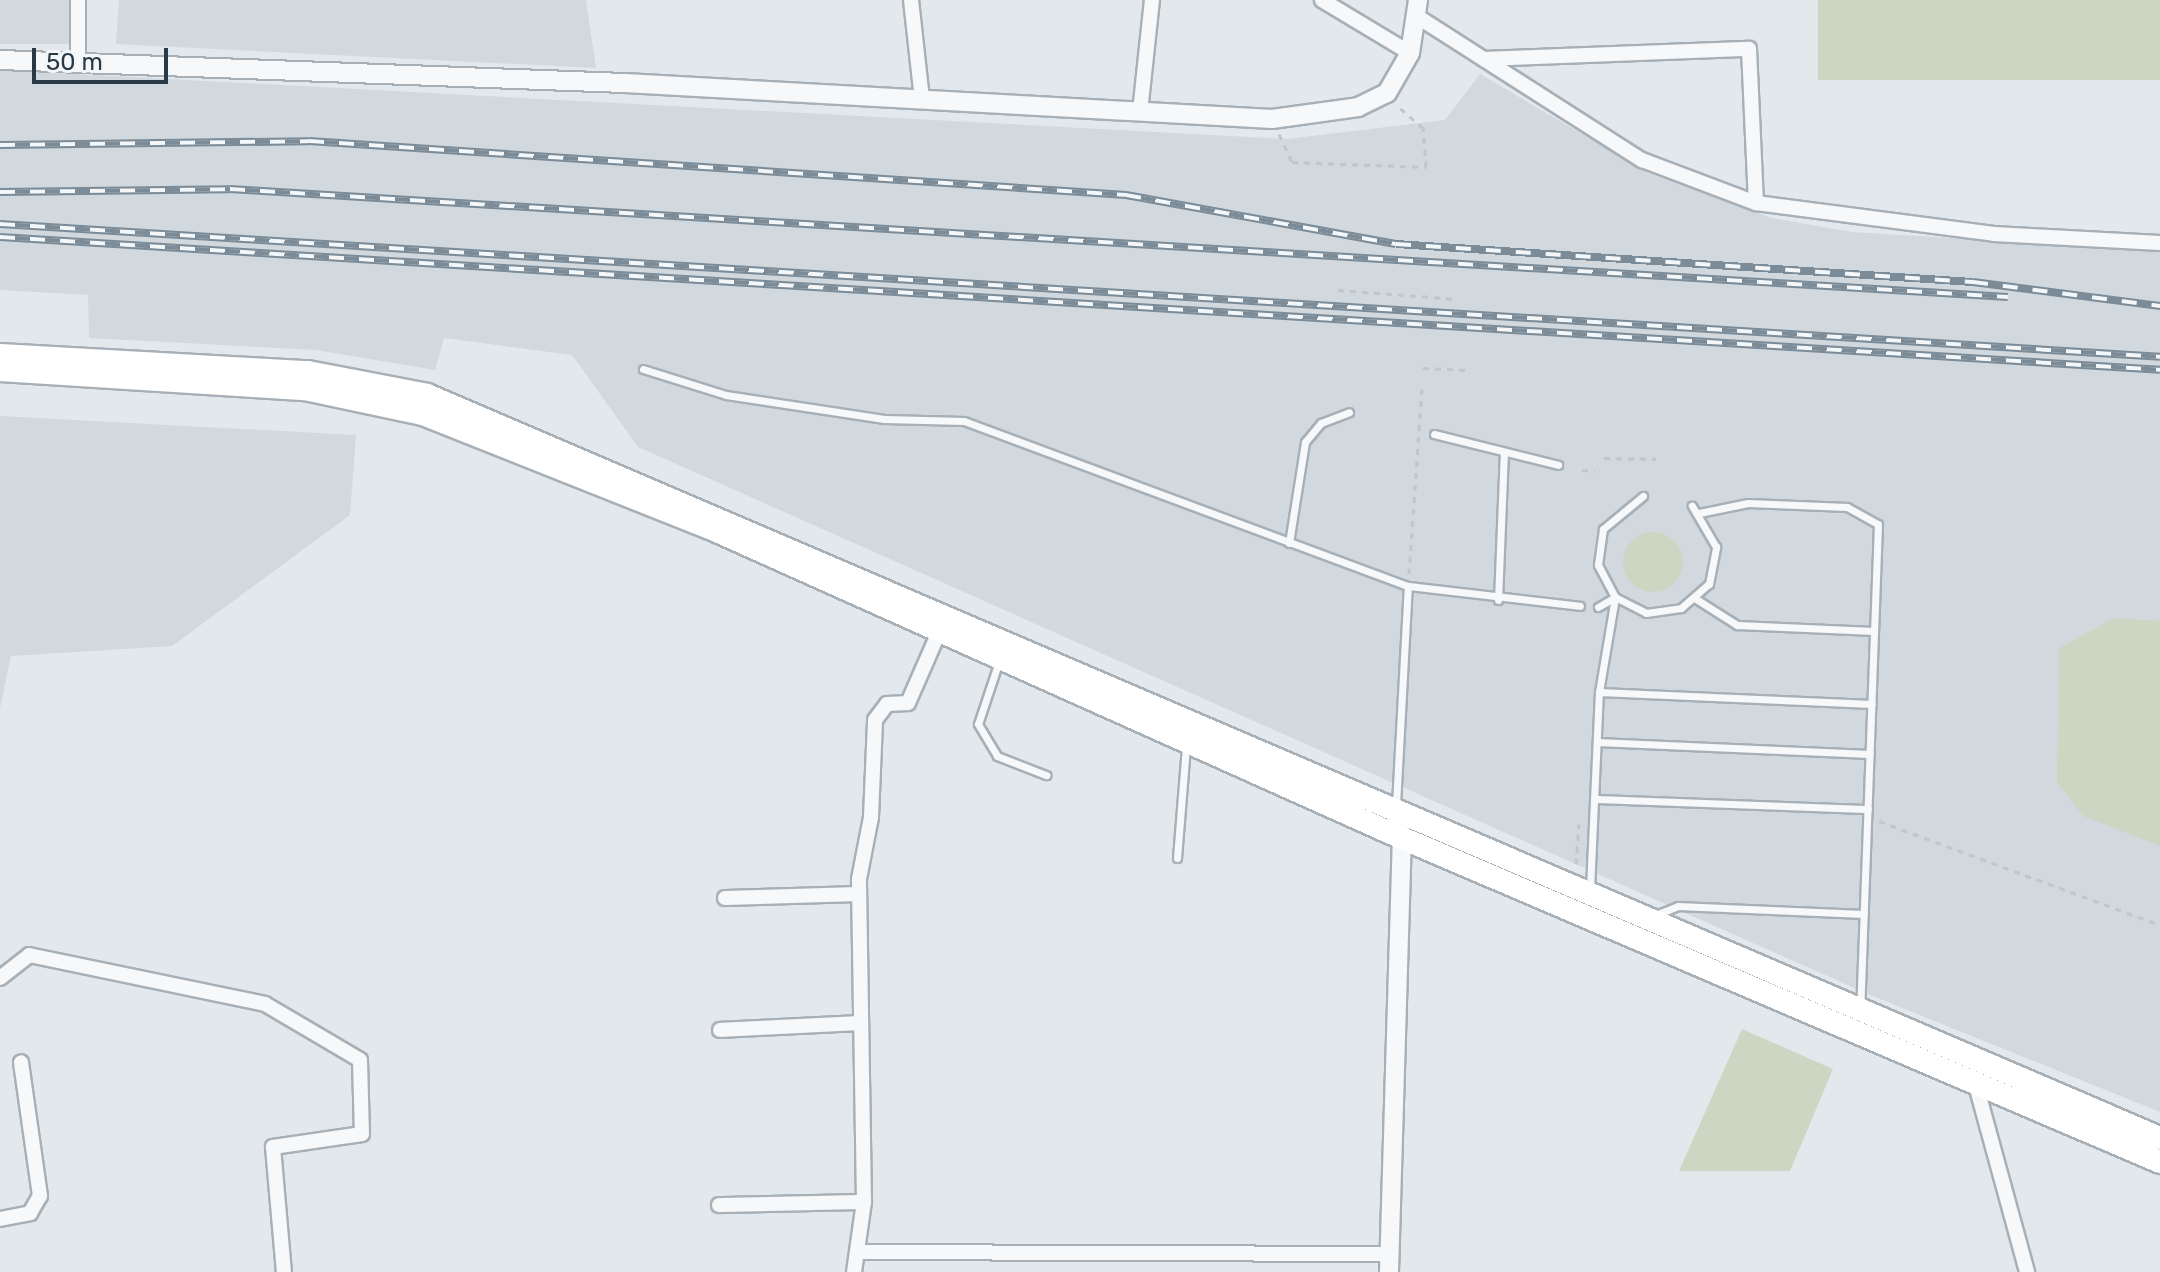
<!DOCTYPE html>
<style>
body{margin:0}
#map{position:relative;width:2160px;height:1272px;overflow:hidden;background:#e3e8ec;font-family:Rubik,sans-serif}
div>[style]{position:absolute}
.built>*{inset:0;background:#d1d8de;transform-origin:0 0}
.green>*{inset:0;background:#ccd7c3;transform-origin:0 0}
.round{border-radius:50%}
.path>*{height:3px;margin-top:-1.5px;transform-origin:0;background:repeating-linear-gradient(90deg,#c1c6cb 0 6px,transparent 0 12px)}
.roads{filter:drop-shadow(2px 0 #a7b0b7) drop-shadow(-2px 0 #a7b0b7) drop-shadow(0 2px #a7b0b7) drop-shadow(0 -2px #a7b0b7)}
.service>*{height:7px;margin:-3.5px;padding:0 3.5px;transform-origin:3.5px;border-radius:3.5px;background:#f6f8fa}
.minor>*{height:14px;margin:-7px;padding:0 7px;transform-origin:7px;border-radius:7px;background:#f6f8fa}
.tertiary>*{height:18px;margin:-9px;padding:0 9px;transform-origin:9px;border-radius:9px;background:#f6f8fa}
.secondary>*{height:22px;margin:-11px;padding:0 11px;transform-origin:11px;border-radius:11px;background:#fff}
.rail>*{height:8px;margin-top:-4px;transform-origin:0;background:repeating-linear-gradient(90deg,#f3f7f9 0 15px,#7b8b97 0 30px);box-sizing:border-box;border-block:2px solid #7b8b97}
span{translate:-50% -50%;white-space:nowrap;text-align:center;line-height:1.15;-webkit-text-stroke:6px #f3f7f9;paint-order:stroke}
.scale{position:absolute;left:32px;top:48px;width:136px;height:36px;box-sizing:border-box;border:4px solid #293946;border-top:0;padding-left:10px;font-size:24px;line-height:28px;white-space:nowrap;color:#293946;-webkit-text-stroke:6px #f3f7f9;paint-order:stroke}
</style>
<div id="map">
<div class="built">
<i style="left:0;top:0;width:69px;height:44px"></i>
<i style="clip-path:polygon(119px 0,586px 0,596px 68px,116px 44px)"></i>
<i style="clip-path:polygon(0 70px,1287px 139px,1445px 120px,1480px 74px,1648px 173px,1772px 218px,1852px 232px,2160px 251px,2160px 1112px,1870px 995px,638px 447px,572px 355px,444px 338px,435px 370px,316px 350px,89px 338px,88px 295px,0 290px)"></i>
<i style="clip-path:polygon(0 416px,356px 435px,350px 515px,172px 646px,11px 656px,0 708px)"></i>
</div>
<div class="green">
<i style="left:1818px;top:0;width:342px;height:80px"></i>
<i class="round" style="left:1623px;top:532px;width:60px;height:60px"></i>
<i style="clip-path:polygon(2114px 618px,2160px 621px,2160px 846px,2083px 816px,2057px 782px,2059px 648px)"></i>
<i style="clip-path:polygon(1742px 1029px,1833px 1069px,1790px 1171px,1679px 1171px)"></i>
</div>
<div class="path">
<i style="left:1279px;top:134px;width:31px;rotate:65deg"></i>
<i style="left:1292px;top:162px;width:134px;rotate:2.1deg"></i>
<i style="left:1426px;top:167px;width:39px;rotate:-94deg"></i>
<i style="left:1423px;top:128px;width:35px;rotate:-139deg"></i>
<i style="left:1338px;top:290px;width:120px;rotate:4.3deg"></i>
<i style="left:1423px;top:368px;width:43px;rotate:2.7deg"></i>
<i style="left:1604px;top:458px;width:52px;rotate:1.1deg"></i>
<i style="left:1582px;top:470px;width:13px;rotate:4deg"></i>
<i style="left:1409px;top:574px;width:185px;rotate:-86deg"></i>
<i style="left:1879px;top:821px;width:300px;rotate:20.3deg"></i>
<i style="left:1576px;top:864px;width:40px;rotate:-85.7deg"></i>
</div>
<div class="roads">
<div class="service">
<i style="left:643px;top:369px;width:87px;rotate:17.4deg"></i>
<i style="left:726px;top:395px;width:160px;rotate:8.6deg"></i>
<i style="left:884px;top:419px;width:80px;rotate:1.4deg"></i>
<i style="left:964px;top:421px;width:474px;rotate:20.4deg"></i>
<i style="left:1408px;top:586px;width:173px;rotate:6.6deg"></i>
<i style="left:1434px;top:434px;width:128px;rotate:14deg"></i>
<i style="left:1643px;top:496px;width:52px;rotate:140.5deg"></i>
<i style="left:1603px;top:529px;width:36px;rotate:98deg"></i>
<i style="left:1598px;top:565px;width:36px;rotate:62deg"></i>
<i style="left:1615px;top:597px;width:35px;rotate:27deg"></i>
<i style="left:1646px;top:613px;width:35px;rotate:-8deg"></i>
<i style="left:1681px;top:608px;width:37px;rotate:-41deg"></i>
<i style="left:1709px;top:584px;width:38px;rotate:-79deg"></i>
<i style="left:1716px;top:547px;width:48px;rotate:-120.3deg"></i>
<i style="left:1699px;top:513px;width:50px;rotate:-11.5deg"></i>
<i style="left:1748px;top:503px;width:99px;rotate:2.3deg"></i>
<i style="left:1847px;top:507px;width:35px;rotate:29deg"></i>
<i style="left:1878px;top:524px;width:480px;rotate:92.1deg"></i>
<i style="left:1289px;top:543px;width:102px;rotate:-81deg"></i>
<i style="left:1305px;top:442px;width:25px;rotate:-50deg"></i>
<i style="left:1321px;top:423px;width:30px;rotate:-21deg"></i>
<i style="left:1696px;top:599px;width:49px;rotate:32.4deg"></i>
<i style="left:1737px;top:625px;width:137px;rotate:2.5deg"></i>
<i style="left:1498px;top:600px;width:148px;rotate:-87.7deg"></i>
<i style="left:1598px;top:607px;width:20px;rotate:-30deg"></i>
<i style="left:999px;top:661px;width:66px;rotate:108.4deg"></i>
<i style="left:978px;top:724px;width:37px;rotate:59deg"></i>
<i style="left:997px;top:756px;width:53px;rotate:21.2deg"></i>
<i style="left:1599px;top:692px;width:273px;rotate:2.5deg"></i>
<i style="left:1597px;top:742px;width:273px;rotate:2.5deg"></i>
<i style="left:1594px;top:799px;width:274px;rotate:2.1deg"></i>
<i style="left:1396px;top:805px;width:219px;rotate:-86.9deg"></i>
<i style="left:1177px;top:858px;width:111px;rotate:-85.4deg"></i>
<i style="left:1590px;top:889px;width:197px;rotate:-87.4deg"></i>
<i style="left:1599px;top:692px;width:96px;rotate:-80.4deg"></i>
<i style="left:1653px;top:916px;width:27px;rotate:-22deg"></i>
<i style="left:1678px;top:906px;width:186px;rotate:2.5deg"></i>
</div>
<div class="minor">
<i style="left:78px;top:0;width:62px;rotate:90deg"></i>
<i style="left:911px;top:0;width:101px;rotate:83.7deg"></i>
<i style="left:1322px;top:0;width:103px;rotate:31.1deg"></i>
<i style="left:1418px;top:17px;width:266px;rotate:32.6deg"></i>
<i style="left:1642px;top:160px;width:122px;rotate:20.7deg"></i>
<i style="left:1756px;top:203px;width:240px;rotate:7.4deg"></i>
<i style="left:1994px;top:234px;width:166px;rotate:3.1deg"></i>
<i style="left:1484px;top:59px;width:265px;rotate:-2.2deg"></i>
<i style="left:1749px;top:49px;width:154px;rotate:87.4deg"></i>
<i style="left:1140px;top:112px;width:113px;rotate:-83.9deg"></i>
<i style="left:725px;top:898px;width:134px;rotate:-1.7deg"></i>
<i style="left:0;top:978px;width:37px;rotate:-38deg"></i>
<i style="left:29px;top:955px;width:241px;rotate:11.7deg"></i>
<i style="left:265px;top:1004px;width:110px;rotate:30.5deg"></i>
<i style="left:360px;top:1060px;width:74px;rotate:88.5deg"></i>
<i style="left:362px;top:1134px;width:90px;rotate:171.7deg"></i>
<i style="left:273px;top:1147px;width:125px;rotate:85deg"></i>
<i style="left:720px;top:1030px;width:138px;rotate:-2.9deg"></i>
<i style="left:1974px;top:1078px;width:201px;rotate:74.7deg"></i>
<i style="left:719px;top:1205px;width:145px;rotate:-1.2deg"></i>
<i style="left:864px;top:1202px;width:323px;rotate:-90.9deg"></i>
<i style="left:859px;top:879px;width:63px;rotate:-79deg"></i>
<i style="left:871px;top:817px;width:97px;rotate:-87.6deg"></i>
<i style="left:875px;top:720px;width:20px;rotate:-53deg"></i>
<i style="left:887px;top:704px;width:21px;rotate:-3deg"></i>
<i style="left:908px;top:703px;width:77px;rotate:-66.4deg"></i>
<i style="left:0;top:1219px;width:31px;rotate:-11deg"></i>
<i style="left:30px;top:1213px;width:20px;rotate:-60deg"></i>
<i style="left:40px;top:1196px;width:135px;rotate:-98.1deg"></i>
<i style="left:860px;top:1252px;width:529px;rotate:0.22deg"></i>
<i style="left:854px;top:1272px;width:71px;rotate:-81.9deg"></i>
</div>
<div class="tertiary">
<i style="left:0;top:60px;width:625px;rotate:2.11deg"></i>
<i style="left:625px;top:83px;width:648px;rotate:3.18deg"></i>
<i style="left:1272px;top:119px;width:87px;rotate:-7.9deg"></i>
<i style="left:1358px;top:107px;width:32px;rotate:-26deg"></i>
<i style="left:1387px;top:93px;width:46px;rotate:-60.1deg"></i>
<i style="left:1410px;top:53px;width:54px;rotate:-81.4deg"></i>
<i style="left:1389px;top:1272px;width:434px;rotate:-88.3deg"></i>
<i style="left:1402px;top:838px;width:27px;rotate:-103deg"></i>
</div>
<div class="secondary">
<i style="left:0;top:355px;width:308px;rotate:3.2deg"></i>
<i style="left:308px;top:372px;width:121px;rotate:10.9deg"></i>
<i style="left:427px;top:395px;width:1886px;rotate:23.21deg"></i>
<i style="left:0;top:370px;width:306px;rotate:3.6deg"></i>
<i style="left:305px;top:389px;width:121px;rotate:12deg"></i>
<i style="left:423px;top:414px;width:309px;rotate:21.7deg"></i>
<i style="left:710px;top:528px;width:758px;rotate:24.13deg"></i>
<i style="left:1402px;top:838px;width:824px;rotate:23.14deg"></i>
</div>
</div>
<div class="rail">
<i style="left:0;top:145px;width:309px;rotate:-0.7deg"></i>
<i style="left:309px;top:141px;width:819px;rotate:3.78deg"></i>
<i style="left:1126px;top:195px;width:274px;rotate:10.3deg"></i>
<i style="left:1396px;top:244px;width:578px;rotate:3.77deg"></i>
<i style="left:1973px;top:282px;width:189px;rotate:7.3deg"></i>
<i style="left:0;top:192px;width:230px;rotate:-0.7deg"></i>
<i style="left:230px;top:189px;width:1781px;rotate:3.48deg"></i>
<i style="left:0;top:224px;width:2164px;rotate:3.52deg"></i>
<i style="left:0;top:237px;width:2164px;rotate:3.52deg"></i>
</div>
<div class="scale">50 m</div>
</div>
